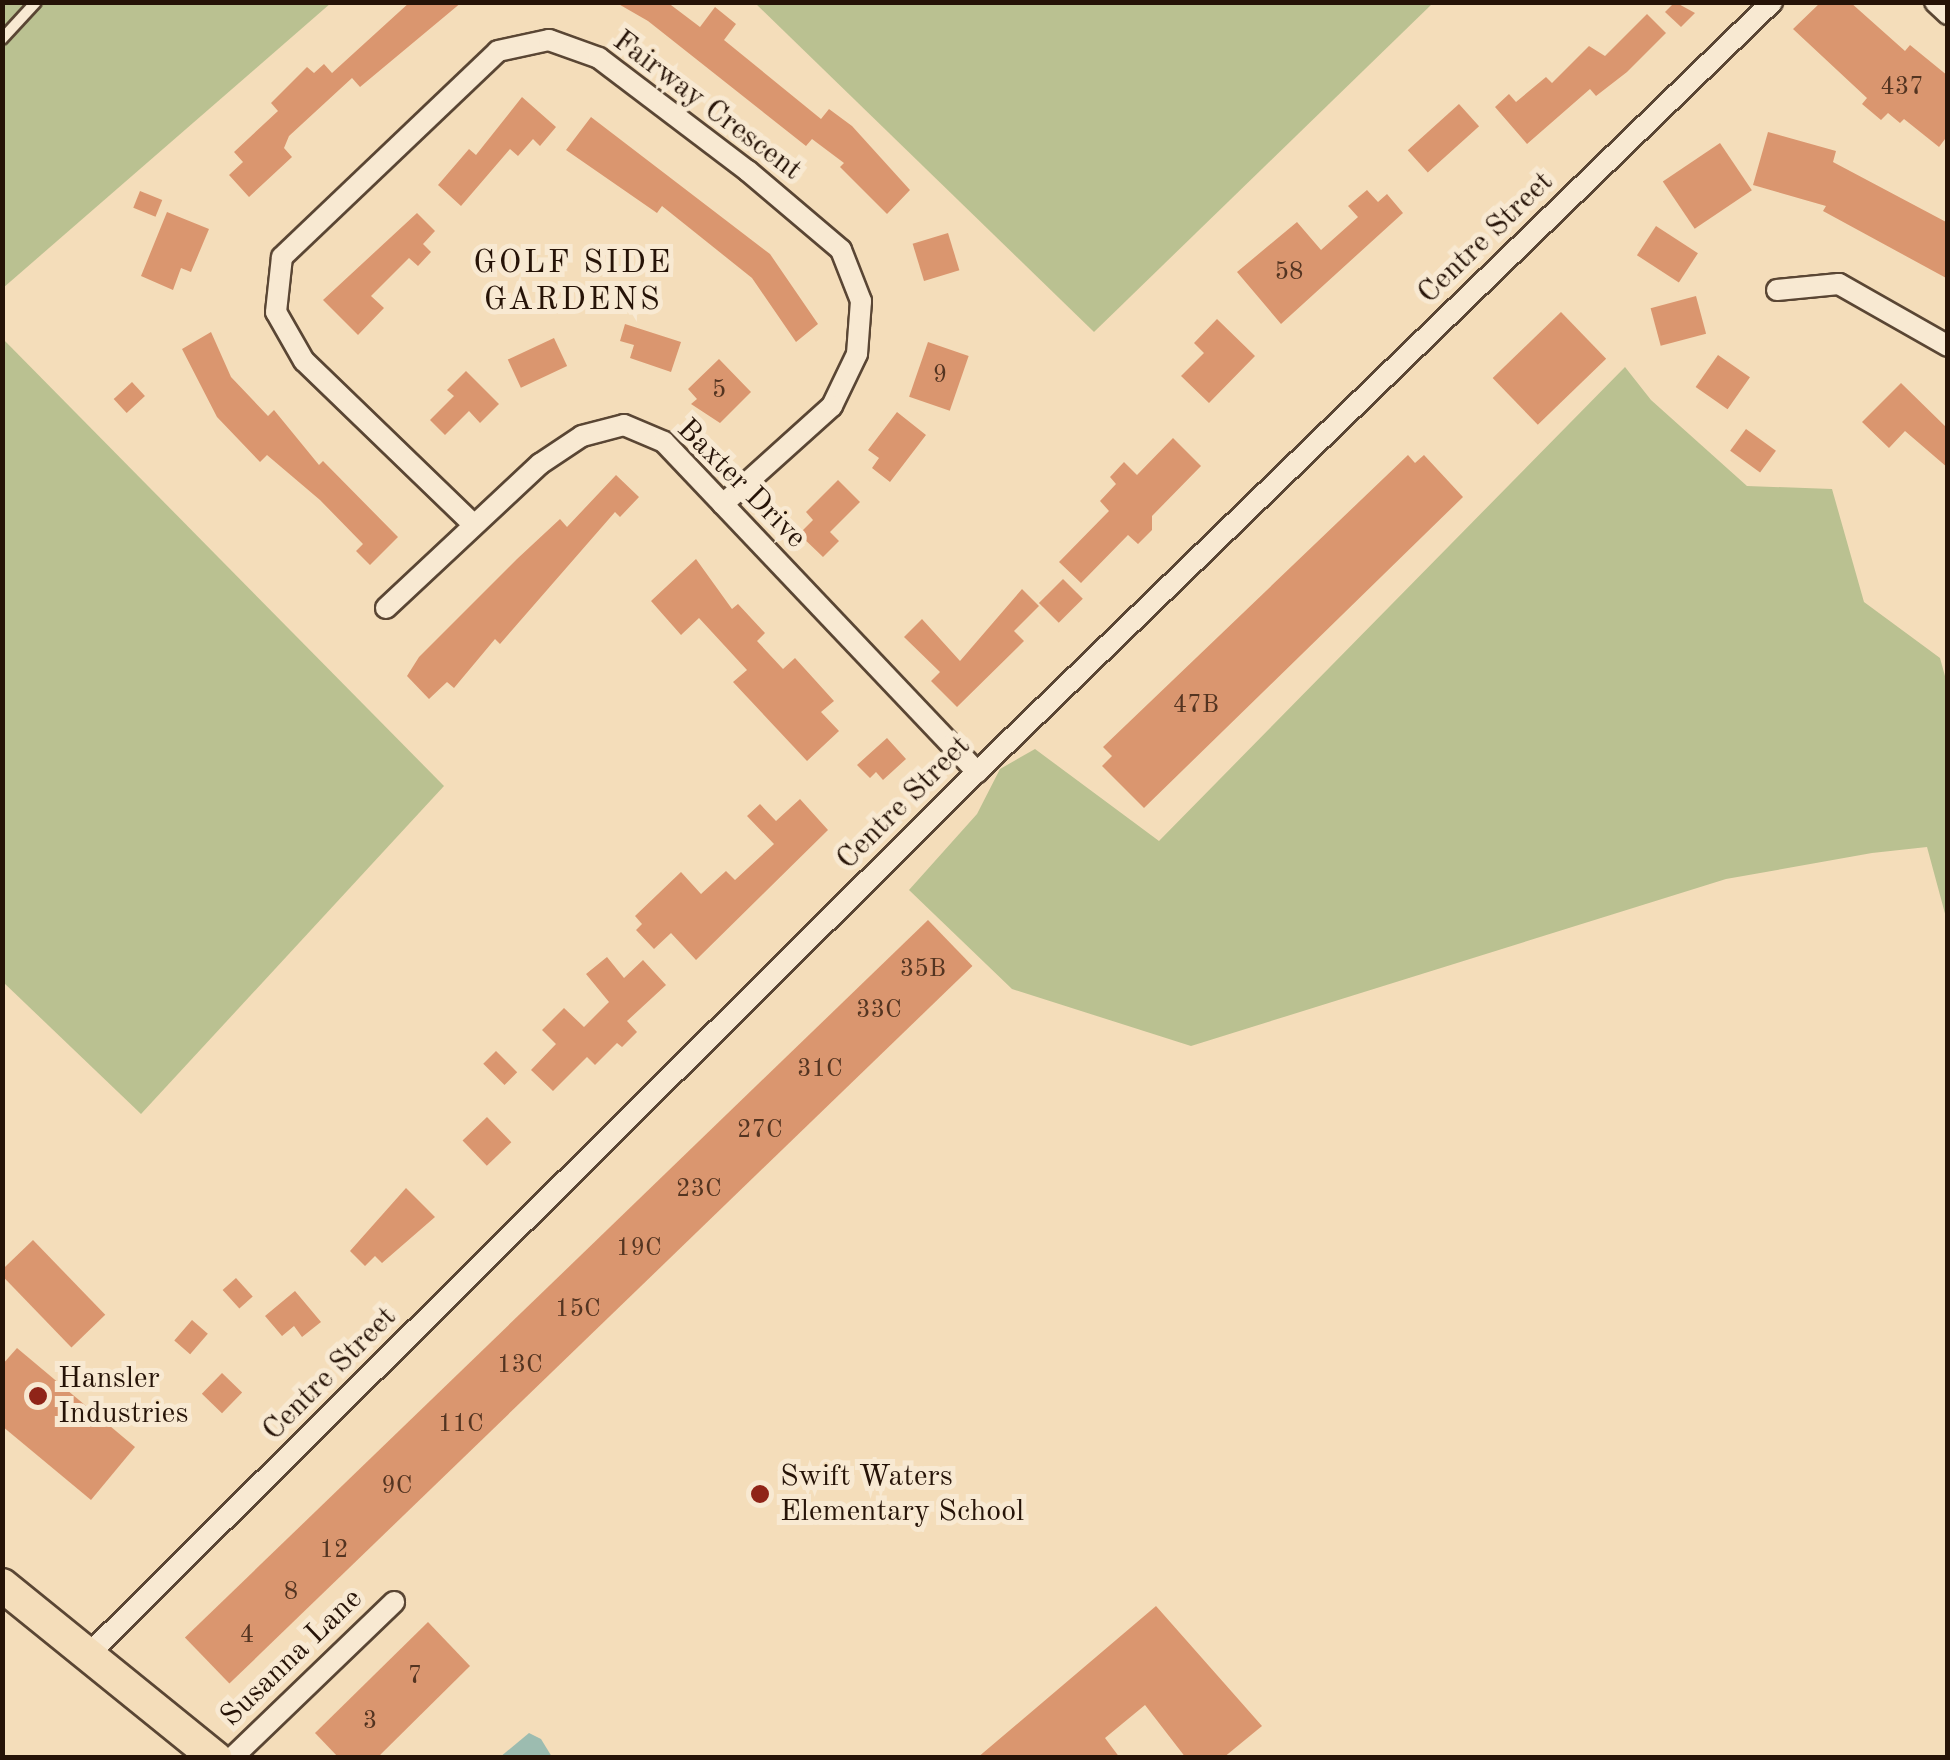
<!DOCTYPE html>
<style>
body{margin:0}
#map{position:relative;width:1950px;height:1760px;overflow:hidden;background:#f4ddba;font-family:"Old Standard TT",serif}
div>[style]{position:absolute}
.green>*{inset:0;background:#bac191}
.water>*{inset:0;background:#9cbcb0}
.building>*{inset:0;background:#da966f;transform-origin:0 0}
.roads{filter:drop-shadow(2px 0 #5a4634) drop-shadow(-2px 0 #5a4634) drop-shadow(0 2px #5a4634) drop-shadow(0 -2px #5a4634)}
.service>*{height:10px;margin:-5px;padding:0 5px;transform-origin:5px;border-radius:5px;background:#f8e9d2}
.minor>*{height:20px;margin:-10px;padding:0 10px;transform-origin:10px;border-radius:10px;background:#f8e9d2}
.primary>*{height:32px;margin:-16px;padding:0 16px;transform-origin:16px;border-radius:16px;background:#f4ddba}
.dots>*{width:28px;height:28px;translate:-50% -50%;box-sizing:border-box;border:5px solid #f8e9d2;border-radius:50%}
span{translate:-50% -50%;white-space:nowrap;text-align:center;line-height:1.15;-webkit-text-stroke:10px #f8e9d2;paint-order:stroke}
.number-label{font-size:25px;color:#533421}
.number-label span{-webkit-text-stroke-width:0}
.street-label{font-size:30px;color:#261307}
.poi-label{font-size:30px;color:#261307}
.left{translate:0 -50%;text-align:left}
.neighbourhood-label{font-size:32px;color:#261307;letter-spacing:2.5px}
.frame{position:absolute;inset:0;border:5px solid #261307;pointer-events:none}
</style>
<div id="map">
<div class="green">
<i style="clip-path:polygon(3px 3px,331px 3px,3px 288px)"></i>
<i style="clip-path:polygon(755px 3px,1433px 3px,1094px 332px)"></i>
<i style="clip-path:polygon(2px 338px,444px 786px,141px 1114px,3px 982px)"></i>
<i style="clip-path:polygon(1625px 367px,1651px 400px,1747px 486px,1832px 489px,1864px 602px,1940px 658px,1948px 687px,1947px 921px,1927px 847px,1872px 853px,1726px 879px,1191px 1046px,1012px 989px,909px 890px,977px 814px,1000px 769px,1035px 749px,1159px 841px)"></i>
</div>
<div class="water">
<i style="clip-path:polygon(529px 1733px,541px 1739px,552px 1757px,500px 1757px)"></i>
</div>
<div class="building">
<i style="clip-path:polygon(410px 2px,462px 2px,360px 87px,352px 78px,289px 136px,284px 148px,292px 157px,249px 197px,229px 175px,243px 162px,234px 152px,278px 111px,271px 103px,307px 67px,314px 73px,324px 64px,332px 73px)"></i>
<i style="clip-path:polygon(615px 2px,667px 2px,700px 27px,715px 7px,736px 24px,724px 40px,821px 119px,829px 109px,852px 126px,910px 190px,887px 214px,840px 167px,844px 163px,812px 139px,806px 146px,648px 21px)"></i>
<i style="clip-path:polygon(1675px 2px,1695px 13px,1681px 27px,1665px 12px)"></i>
<i style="clip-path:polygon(1821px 2px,1850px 2px,1905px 51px,1910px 45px,1948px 76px,1948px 135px,1939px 147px,1904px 119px,1900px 123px,1888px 113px,1881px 120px,1862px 104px,1867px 98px,1793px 29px)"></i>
<i style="clip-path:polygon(1647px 14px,1666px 33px,1627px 72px,1596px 96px,1590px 89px,1527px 144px,1495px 107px,1509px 94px,1516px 102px,1546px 77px,1552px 83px,1589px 46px,1605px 56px)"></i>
<i style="clip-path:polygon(522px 97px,556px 127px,540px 146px,533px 139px,518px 156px,510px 149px,461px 206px,438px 185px,469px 149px,476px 155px)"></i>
<i style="left:1459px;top:104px;width:30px;height:69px;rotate:48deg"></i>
<i style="clip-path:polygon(591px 117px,770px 254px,818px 324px,796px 342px,752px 278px,662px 206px,657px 213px,566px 150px)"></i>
<i style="clip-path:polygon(1768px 132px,1836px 151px,1833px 162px,1948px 223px,1948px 279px,1823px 211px,1826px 206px,1753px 185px)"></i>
<i style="left:1720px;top:143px;width:57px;height:69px;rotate:56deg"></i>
<i style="clip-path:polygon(1367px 190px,1378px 202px,1387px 194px,1403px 213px,1281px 324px,1237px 272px,1297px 222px,1321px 250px,1358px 217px,1348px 206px)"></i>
<i style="left:140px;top:191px;width:24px;height:18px;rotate:22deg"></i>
<i style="clip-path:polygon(167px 212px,209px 229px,191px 272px,181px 268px,173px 290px,141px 276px)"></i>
<i style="clip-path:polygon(417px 213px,435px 231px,423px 244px,431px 252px,418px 266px,409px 258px,371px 296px,384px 308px,358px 335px,323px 300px)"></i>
<i style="left:1656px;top:226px;width:50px;height:35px;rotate:33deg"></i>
<i style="left:948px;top:233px;width:39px;height:37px;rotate:73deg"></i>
<i style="left:1696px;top:296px;width:39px;height:47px;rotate:75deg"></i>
<i style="left:1561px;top:312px;width:65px;height:95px;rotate:46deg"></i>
<i style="clip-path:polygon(1217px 319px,1255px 356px,1209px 403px,1181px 376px,1204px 353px,1194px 343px)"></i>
<i style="clip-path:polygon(625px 324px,681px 342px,671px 372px,630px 358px,634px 345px,620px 341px)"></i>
<i style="clip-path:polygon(211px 332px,231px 377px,268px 416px,274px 410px,319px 465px,323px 461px,398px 537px,370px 565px,356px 551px,363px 544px,320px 500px,267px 455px,260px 462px,217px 417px,182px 349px)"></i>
<i style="left:554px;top:338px;width:31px;height:51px;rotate:65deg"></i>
<i style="left:928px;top:342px;width:43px;height:58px;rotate:19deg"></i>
<i style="left:1718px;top:355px;width:39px;height:39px;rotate:35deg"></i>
<i style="clip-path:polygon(719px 359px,751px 392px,720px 423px,691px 404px,697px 399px,688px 389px)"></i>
<i style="clip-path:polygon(466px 371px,499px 404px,480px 423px,469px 411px,445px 435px,430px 420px,454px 396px,447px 390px)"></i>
<i style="left:132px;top:382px;width:19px;height:25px;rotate:47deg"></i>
<i style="clip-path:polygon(1901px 383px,1948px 429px,1948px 468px,1905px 431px,1889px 448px,1862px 422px)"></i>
<i style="clip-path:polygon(897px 412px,926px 435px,890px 482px,872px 468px,879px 458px,868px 450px)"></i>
<i style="left:1746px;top:429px;width:37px;height:27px;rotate:36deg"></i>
<i style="clip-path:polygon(1173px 438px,1201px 466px,1152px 516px,1152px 530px,1138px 544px,1128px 535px,1081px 583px,1059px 562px,1109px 511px,1100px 501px,1116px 484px,1110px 477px,1124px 462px,1137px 475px)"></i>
<i style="clip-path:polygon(1408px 455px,1415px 463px,1424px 455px,1463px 497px,1144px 808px,1102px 766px,1112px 756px,1103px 747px)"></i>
<i style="clip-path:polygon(616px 475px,639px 497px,620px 517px,615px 512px,500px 644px,495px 639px,454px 688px,447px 682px,429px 699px,407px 676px,419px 657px,517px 559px,560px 519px,567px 527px)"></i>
<i style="clip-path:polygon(838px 480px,860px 502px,830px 532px,839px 541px,823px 557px,799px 534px,813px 520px,806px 512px)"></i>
<i style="clip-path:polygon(696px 559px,732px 609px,738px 604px,765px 633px,757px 641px,783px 669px,795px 658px,834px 701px,821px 712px,839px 731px,807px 761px,733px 682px,747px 670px,699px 618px,681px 635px,651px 601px)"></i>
<i style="left:1063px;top:579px;width:28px;height:34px;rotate:45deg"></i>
<i style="clip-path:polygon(1022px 589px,1039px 606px,1014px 631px,1024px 641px,957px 707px,931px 681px,940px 672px,904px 637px,922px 619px,960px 661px)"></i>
<i style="clip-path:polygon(887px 738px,906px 759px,883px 780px,876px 772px,870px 778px,857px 765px)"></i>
<i style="clip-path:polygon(800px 799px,828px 830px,696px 960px,671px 933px,654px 949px,636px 930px,642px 924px,635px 916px,681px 872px,701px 894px,726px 871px,735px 880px,774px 844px,747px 816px,760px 804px,776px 821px)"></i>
<i style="left:928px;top:920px;width:64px;height:1033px;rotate:46deg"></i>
<i style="clip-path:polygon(607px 957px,624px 978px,643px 960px,666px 985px,627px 1021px,637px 1032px,622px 1047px,617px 1043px,595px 1065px,587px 1057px,553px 1091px,531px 1070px,556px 1044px,542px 1030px,564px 1008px,584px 1027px,609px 1002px,586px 974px)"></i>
<i style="left:496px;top:1051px;width:30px;height:18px;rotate:45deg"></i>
<i style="left:487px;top:1117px;width:35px;height:34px;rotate:46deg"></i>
<i style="clip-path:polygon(406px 1188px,435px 1217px,382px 1263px,375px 1256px,365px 1266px,350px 1251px)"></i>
<i style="left:33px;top:1240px;width:104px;height:47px;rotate:46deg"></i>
<i style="left:236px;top:1278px;width:25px;height:18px;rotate:48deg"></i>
<i style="clip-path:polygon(295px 1291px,321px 1322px,302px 1337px,294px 1326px,282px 1336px,265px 1316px)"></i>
<i style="left:192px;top:1320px;width:21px;height:27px;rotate:41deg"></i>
<i style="clip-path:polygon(17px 1348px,135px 1447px,91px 1500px,2px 1426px,2px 1365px)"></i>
<i style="left:222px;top:1373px;width:28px;height:29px;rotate:44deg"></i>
<i style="clip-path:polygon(1156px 1606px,1262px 1726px,1223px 1758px,1186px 1758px,1145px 1705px,1105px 1738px,1120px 1758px,977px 1758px)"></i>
<i style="clip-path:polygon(428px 1622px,470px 1666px,377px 1758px,339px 1758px,315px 1733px)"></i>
</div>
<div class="roads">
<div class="service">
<i style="left:2px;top:39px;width:50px;rotate:-47.4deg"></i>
</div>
<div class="minor">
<i style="left:1935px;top:2px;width:18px;rotate:43deg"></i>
<i style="left:1777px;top:290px;width:62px;rotate:-5.5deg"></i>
<i style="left:1839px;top:284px;width:125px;rotate:29.6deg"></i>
<i style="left:474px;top:525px;width:236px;rotate:-136deg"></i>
<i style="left:304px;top:361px;width:56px;rotate:-119.7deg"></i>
<i style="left:276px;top:312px;width:55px;rotate:-83.8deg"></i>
<i style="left:282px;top:257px;width:298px;rotate:-43.6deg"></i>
<i style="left:498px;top:51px;width:52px;rotate:-12.2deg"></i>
<i style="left:549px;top:40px;width:53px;rotate:19.8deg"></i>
<i style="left:599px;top:58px;width:187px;rotate:37.2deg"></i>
<i style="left:748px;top:171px;width:122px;rotate:40.3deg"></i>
<i style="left:841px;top:250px;width:55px;rotate:68.6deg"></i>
<i style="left:861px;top:301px;width:53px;rotate:94.3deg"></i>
<i style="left:857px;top:354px;width:58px;rotate:115.7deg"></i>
<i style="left:832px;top:406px;width:147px;rotate:138deg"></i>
<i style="left:386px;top:608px;width:211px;rotate:-43.1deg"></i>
<i style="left:540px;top:464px;width:50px;rotate:-33.7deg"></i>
<i style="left:582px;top:436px;width:43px;rotate:-14.7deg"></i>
<i style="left:624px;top:425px;width:43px;rotate:23deg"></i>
<i style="left:664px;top:442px;width:455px;rotate:46.5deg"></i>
<i style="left:88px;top:1655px;width:1253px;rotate:-44.81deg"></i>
<i style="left:977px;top:772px;width:1107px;rotate:-44.08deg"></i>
<i style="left:232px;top:1758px;width:225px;rotate:-43.9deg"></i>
</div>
<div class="primary">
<i style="left:2px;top:1585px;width:275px;rotate:39deg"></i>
</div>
</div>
<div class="dots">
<i style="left:38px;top:1396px;background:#8f2418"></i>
<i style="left:760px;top:1494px;background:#8f2418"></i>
</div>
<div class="number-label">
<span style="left:1902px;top:88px">437</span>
<span style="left:1289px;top:273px">58</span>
<span style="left:940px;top:376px">9</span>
<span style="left:719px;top:391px">5</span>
<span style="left:1196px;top:706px">47B</span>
<span style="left:923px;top:970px">35B</span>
<span style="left:879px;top:1011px">33C</span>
<span style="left:820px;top:1070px">31C</span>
<span style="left:760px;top:1131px">27C</span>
<span style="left:699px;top:1190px">23C</span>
<span style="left:639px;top:1249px">19C</span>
<span style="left:578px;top:1310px">15C</span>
<span style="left:520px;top:1366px">13C</span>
<span style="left:461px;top:1425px">11C</span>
<span style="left:397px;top:1487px">9C</span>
<span style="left:334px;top:1551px">12</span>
<span style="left:291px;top:1593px">8</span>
<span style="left:247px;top:1636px">4</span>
<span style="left:415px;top:1677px">7</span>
<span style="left:370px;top:1722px">3</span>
</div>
<div class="street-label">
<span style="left:707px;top:106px;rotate:37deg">Fairway Crescent</span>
<span style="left:1486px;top:238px;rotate:-44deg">Centre Street</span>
<span style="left:741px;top:484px;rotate:45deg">Baxter Drive</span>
<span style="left:904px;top:803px;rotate:-45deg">Centre Street</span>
<span style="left:330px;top:1374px;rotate:-45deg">Centre Street</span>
<span style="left:292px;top:1658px;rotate:-44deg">Susanna Lane</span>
</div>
<div class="poi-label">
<span class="left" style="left:58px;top:1396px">Hansler<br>Industries</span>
<span class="left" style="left:780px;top:1494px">Swift Waters<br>Elementary School</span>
</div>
<div class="neighbourhood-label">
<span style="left:573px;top:283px">GOLF SIDE<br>GARDENS</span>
</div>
<div class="frame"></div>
</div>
